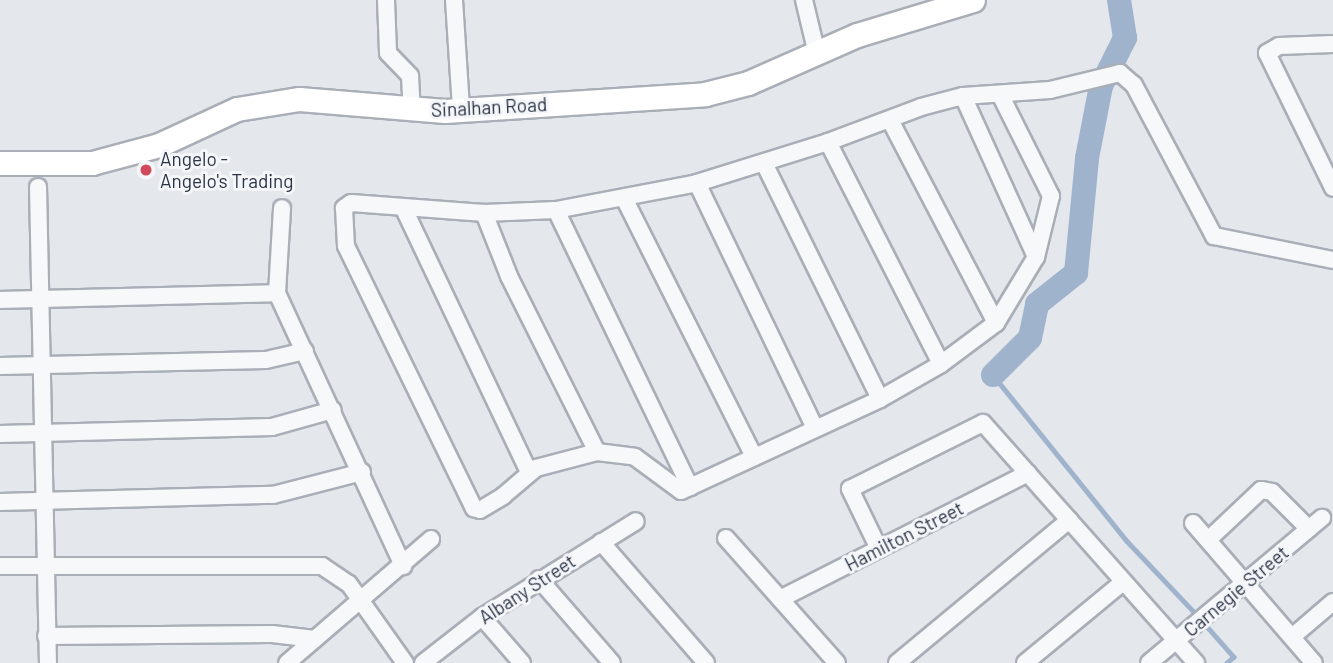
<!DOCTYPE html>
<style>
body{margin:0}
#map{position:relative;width:1333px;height:663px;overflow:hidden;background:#e4e7ec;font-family:Barlow,sans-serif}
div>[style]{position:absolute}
.stream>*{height:4.5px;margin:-2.25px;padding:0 2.25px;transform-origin:2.25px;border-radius:2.25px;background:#9fb4cc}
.river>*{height:24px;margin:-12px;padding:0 12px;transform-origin:12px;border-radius:12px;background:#9fb4cc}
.roads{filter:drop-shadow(2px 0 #a9aeb7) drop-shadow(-2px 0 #a9aeb7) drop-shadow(0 2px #a9aeb7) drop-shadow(0 -2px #a9aeb7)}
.street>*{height:16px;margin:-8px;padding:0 8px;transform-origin:8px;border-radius:8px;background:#f7f8fa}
.secondary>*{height:23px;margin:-11.5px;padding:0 11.5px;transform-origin:11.5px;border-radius:11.5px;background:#fff}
.dots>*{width:19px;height:19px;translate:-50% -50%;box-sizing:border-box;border:4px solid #f4f6f9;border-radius:50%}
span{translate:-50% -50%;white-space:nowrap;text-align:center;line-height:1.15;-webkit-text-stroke:6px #f4f6f9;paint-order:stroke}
.street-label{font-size:19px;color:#2b3445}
.poi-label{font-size:19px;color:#2b3445}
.left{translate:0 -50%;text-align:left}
</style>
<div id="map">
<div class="stream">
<i style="left:993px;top:375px;width:213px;rotate:51.1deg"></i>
<i style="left:1127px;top:541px;width:103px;rotate:46.6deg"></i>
<i style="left:1204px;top:623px;width:45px;rotate:48.6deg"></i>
<i style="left:1234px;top:657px;width:9px;rotate:139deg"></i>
</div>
<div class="river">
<i style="left:993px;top:375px;width:52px;rotate:-45deg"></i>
<i style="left:1030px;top:338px;width:35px;rotate:-78deg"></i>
<i style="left:1037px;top:304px;width:50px;rotate:-38.5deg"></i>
<i style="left:1076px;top:273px;width:116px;rotate:-84.5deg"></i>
<i style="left:1087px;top:158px;width:73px;rotate:-79deg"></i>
<i style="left:1101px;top:86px;width:54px;rotate:-63.4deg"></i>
<i style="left:1125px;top:38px;width:38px;rotate:-99deg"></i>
</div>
<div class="roads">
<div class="street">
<i style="left:386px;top:0;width:53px;rotate:87.8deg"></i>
<i style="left:388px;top:53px;width:32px;rotate:46deg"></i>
<i style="left:410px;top:76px;width:33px;rotate:87deg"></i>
<i style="left:454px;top:0;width:109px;rotate:86.3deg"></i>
<i style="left:804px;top:0;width:56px;rotate:76.5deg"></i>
<i style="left:1333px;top:44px;width:54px;rotate:177.9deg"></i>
<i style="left:1279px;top:46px;width:14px;rotate:150deg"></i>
<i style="left:1267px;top:53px;width:150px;rotate:63.9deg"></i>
<i style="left:963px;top:96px;width:177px;rotate:65.6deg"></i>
<i style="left:890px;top:120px;width:229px;rotate:62.4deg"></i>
<i style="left:828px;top:142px;width:249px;rotate:63deg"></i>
<i style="left:764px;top:163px;width:263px;rotate:63.8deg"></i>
<i style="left:697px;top:183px;width:272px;rotate:64.3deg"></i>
<i style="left:38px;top:187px;width:476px;rotate:88.8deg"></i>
<i style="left:624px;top:198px;width:290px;rotate:63.3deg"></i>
<i style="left:404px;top:209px;width:291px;rotate:64.6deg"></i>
<i style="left:556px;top:210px;width:308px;rotate:64.2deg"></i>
<i style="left:484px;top:213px;width:72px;rotate:-2.4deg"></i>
<i style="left:556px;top:210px;width:144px;rotate:-10.8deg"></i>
<i style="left:697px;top:183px;width:137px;rotate:-17.4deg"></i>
<i style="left:828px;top:142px;width:99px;rotate:-20.6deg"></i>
<i style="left:921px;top:107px;width:43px;rotate:-14.7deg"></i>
<i style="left:963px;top:96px;width:87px;rotate:-3.9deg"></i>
<i style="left:1050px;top:90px;width:72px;rotate:-13.7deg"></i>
<i style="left:1120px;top:73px;width:18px;rotate:41deg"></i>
<i style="left:1134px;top:85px;width:171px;rotate:62.1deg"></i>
<i style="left:1214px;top:236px;width:121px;rotate:11.4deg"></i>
<i style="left:277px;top:293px;width:85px;rotate:-86.6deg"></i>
<i style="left:0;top:300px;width:277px;rotate:-1.4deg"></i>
<i style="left:277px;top:293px;width:301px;rotate:65.2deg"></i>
<i style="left:0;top:366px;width:266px;rotate:-1.3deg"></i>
<i style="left:266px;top:360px;width:40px;rotate:-13deg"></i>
<i style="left:0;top:434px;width:272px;rotate:-1.5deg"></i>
<i style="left:272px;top:427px;width:63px;rotate:-15.6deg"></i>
<i style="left:597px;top:452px;width:197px;rotate:-116.6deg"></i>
<i style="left:509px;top:276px;width:68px;rotate:-111.6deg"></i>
<i style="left:484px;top:213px;width:133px;rotate:-175.7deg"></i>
<i style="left:351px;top:203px;width:9px;rotate:144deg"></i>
<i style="left:344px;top:208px;width:38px;rotate:87deg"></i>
<i style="left:346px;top:246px;width:292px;rotate:64deg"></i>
<i style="left:474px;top:508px;width:6px;rotate:18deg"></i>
<i style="left:480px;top:510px;width:27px;rotate:-31deg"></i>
<i style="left:503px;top:496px;width:43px;rotate:-40.3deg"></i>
<i style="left:536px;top:468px;width:63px;rotate:-14.7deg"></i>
<i style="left:597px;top:452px;width:38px;rotate:7deg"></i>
<i style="left:635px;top:457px;width:57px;rotate:36.5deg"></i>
<i style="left:681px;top:491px;width:219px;rotate:-24.8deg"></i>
<i style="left:880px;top:399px;width:70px;rotate:-29.8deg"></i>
<i style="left:941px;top:364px;width:69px;rotate:-36.7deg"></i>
<i style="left:996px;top:323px;width:77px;rotate:-58.8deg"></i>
<i style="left:1036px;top:257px;width:63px;rotate:-76.2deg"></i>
<i style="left:1051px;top:196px;width:114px;rotate:-116.6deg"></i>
<i style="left:0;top:502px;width:273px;rotate:-1.5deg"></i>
<i style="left:273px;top:495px;width:92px;rotate:-14.5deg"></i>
<i style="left:1193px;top:523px;width:185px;rotate:49.2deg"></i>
<i style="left:726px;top:538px;width:167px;rotate:48.4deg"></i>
<i style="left:1208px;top:540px;width:73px;rotate:-43.3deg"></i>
<i style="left:1261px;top:490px;width:11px;rotate:10deg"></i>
<i style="left:1272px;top:492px;width:52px;rotate:45deg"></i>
<i style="left:601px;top:542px;width:160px;rotate:49deg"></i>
<i style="left:879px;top:549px;width:67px;rotate:-115.8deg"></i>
<i style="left:850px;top:489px;width:148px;rotate:-26.4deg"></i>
<i style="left:983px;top:423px;width:321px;rotate:48.4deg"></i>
<i style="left:0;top:566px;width:322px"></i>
<i style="left:322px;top:566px;width:32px;rotate:34deg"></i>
<i style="left:349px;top:584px;width:97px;rotate:54.7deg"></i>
<i style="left:539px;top:579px;width:111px;rotate:49deg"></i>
<i style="left:780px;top:599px;width:278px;rotate:-26.9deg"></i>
<i style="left:482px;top:617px;width:61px;rotate:49deg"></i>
<i style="left:46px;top:636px;width:226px;rotate:-0.5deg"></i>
<i style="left:272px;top:634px;width:43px;rotate:6.6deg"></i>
<i style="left:1292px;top:637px;width:54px;rotate:-40.5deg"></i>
<i style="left:287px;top:663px;width:190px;rotate:-40.7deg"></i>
<i style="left:423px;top:663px;width:75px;rotate:-37.9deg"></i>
<i style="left:482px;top:617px;width:181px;rotate:-31.9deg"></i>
<i style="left:897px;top:663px;width:224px;rotate:-39.7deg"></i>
<i style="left:1025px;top:663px;width:127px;rotate:-39.6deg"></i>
<i style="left:1149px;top:663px;width:226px;rotate:-40deg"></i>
</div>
<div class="secondary">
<i style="left:0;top:163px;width:92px"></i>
<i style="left:92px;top:163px;width:69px;rotate:-15deg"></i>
<i style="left:159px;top:145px;width:86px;rotate:-24.8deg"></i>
<i style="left:237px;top:109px;width:63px;rotate:-9.2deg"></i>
<i style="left:299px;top:99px;width:146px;rotate:4.7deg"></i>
<i style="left:445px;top:111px;width:261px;rotate:-3.7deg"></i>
<i style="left:705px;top:94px;width:44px;rotate:-14.3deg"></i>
<i style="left:748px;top:83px;width:119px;rotate:-23.8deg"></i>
<i style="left:857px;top:35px;width:121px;rotate:-16.8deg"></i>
</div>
</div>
<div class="dots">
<i style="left:146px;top:170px;background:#d1495b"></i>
</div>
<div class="street-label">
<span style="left:489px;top:107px;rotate:-3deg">Sinalhan Road</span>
<span style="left:904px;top:536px;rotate:-27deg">Hamilton Street</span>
<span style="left:527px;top:589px;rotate:-33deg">Albany Street</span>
<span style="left:1236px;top:591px;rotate:-40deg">Carnegie Street</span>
</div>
<div class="poi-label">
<span class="left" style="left:160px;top:170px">Angelo -<br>Angelo's Trading</span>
</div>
</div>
